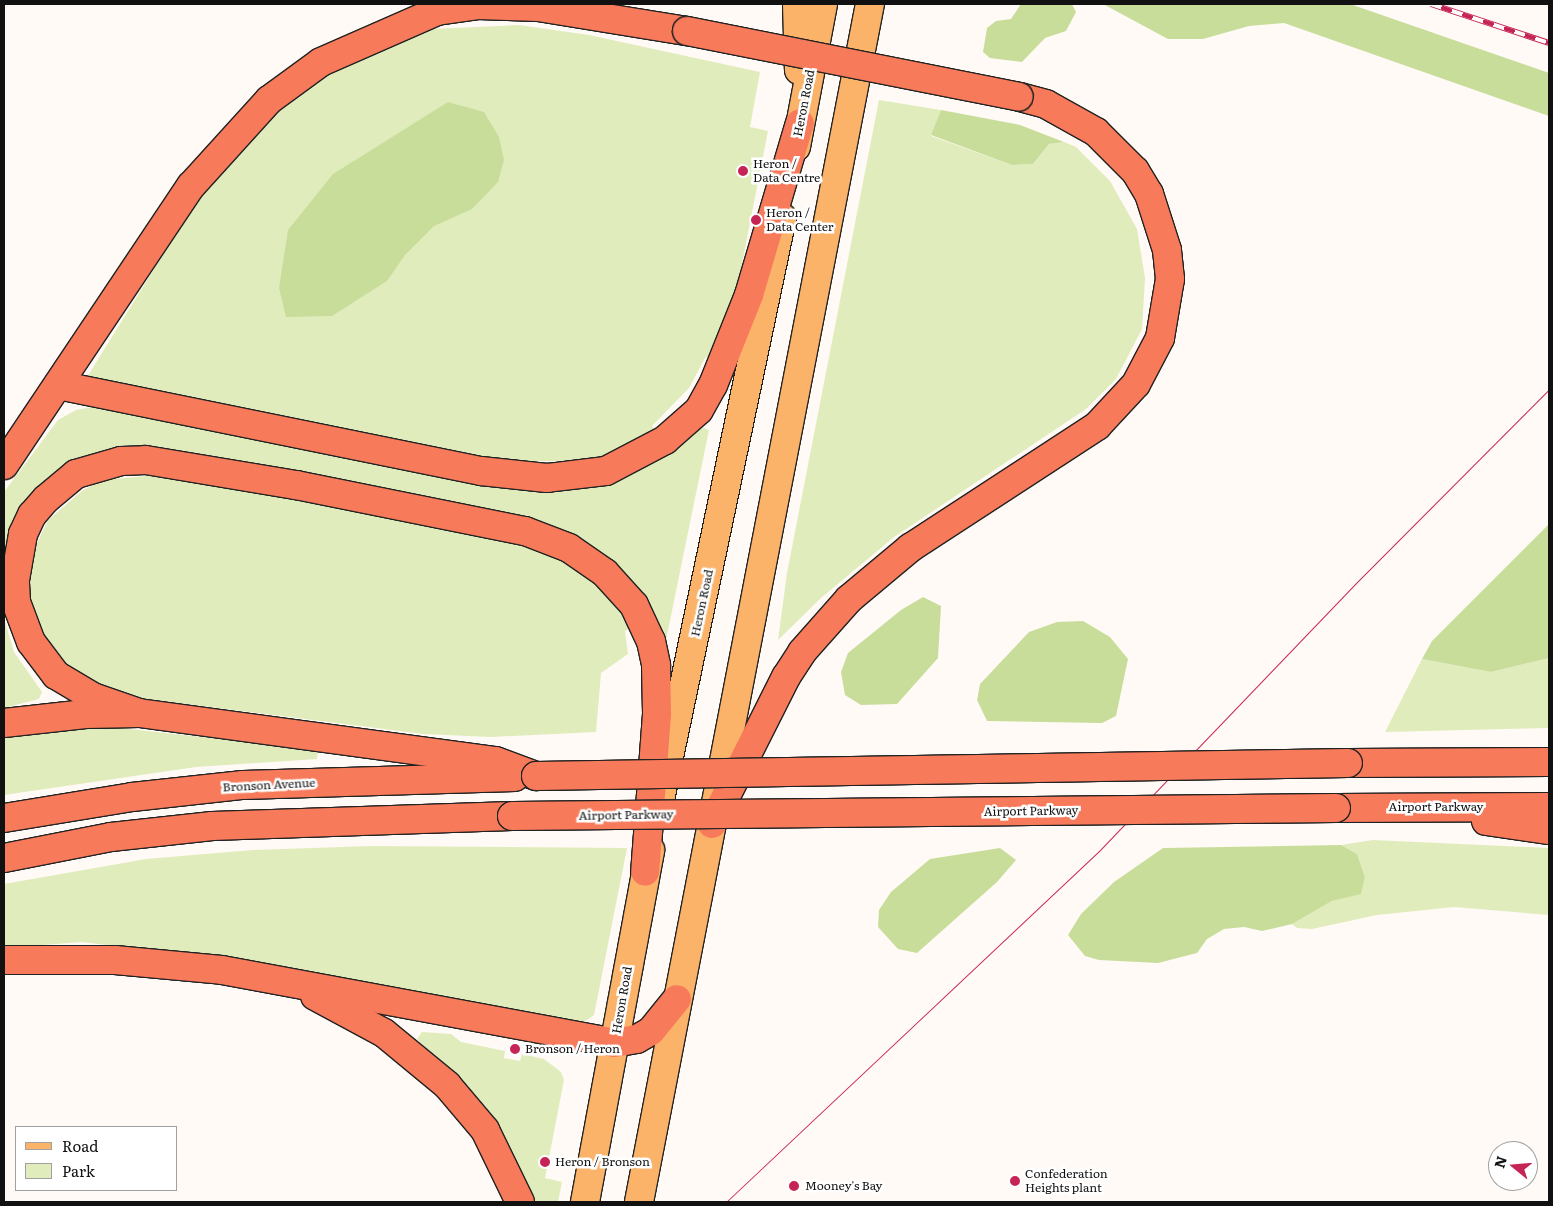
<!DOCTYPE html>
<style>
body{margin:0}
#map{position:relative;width:1553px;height:1206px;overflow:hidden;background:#fffaf5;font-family:Literata,serif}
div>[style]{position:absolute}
.green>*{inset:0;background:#e1ecbc}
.forest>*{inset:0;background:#c9dd9b}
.roads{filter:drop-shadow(1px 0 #222) drop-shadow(-1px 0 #222) drop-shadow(0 1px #222) drop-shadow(0 -1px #222)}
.primary>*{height:28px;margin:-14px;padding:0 14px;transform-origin:14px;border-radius:14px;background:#fbb269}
.highway>*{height:28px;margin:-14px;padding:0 14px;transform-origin:14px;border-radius:14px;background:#f77a5a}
.tram>*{height:1px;margin:-0.5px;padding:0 0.5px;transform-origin:0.5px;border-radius:0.5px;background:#c62455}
.rail>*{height:5.5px;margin-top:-2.75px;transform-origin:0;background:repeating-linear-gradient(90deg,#fff 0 11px,#c62455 0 22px);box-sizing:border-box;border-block:1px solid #c62455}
.bridges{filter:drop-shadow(1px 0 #222) drop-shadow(-1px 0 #222) drop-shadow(0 1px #222) drop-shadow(0 -1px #222)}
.highway-bridge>*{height:28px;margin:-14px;padding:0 14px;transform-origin:14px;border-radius:14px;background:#f77a5a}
.dots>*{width:14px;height:14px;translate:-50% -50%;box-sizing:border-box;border:2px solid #fff;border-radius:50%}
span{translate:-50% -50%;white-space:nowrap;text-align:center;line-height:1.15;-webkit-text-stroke:5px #fff;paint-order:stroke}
.street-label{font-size:12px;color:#111}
.poi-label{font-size:12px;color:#111}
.left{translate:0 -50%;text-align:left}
.frame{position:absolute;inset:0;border:5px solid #111;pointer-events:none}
.legend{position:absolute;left:15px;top:1126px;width:162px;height:65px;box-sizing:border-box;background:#fff;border:1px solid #a0a0a0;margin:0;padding:6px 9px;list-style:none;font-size:15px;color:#111}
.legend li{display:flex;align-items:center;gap:10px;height:25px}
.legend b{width:25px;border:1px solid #a0a0a0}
.north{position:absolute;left:1488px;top:1141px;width:50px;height:50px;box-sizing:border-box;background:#fff;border:1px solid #a0a0a0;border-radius:50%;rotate:287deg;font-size:14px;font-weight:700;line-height:20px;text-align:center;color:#111}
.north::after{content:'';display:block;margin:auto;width:18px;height:22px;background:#c62455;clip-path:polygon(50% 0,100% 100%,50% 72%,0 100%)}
</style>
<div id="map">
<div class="green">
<i style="clip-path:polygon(519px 25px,589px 35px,760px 72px,750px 127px,768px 131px,737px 289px,717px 353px,705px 358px,689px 388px,652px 426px,656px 431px,628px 447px,591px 460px,510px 462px,84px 382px,198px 198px,280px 106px,322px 76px,375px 48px,431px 29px)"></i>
<i style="clip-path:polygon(879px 100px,941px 110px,931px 136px,1012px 165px,1033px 164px,1049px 144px,1064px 142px,1076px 147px,1110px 181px,1137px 229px,1145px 278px,1142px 329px,1116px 379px,1086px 409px,894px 537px,821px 598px,778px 640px,787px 573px)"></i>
<i style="clip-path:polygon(92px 407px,504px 487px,559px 490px,587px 488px,626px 476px,669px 455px,697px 429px,704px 428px,709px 430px,666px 640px,639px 588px,604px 554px,567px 532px,518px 516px,149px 445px,107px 450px,76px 460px,52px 476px,28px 498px,9px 533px,4px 556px,4px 492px,58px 420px,76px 410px)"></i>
<i style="clip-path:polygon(171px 474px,532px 548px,582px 570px,616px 605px,630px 628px,625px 631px,628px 654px,601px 673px,596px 732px,491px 737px,423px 734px,147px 699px,90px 682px,55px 657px,41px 635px,28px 589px,32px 554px,48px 520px,82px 491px,102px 480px)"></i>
<i style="clip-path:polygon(4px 618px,14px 652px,42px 692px,39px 699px,4px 708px)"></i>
<i style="clip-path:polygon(1549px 658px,1549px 728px,1385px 732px,1422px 659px,1491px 672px)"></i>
<i style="clip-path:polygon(120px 728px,318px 750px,317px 759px,196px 767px,4px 795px,4px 736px,61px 730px)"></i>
<i style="clip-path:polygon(1373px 840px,1549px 848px,1549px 915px,1454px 907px,1377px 915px,1312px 929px,1297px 928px,1292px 924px,1332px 901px,1361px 893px,1365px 877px,1357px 854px,1341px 845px)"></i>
<i style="clip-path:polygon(371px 846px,627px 848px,594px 1015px,586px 1021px,574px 1022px,275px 965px,82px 942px,4px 948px,4px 884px,146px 859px,253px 850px)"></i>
<i style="clip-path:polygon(422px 1032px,451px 1034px,461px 1042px,505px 1051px,504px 1058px,520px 1061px,522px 1054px,544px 1059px,561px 1072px,564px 1080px,545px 1178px,562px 1182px,558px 1202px,527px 1202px,452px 1074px,417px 1039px)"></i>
</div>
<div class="forest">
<i style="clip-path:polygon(1021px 4px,1072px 4px,1076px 12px,1066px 31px,1045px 38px,1022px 62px,990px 58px,983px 52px,987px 28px,996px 21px,1011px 19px)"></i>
<i style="clip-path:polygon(1103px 4px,1350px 4px,1549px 73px,1549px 116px,1284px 23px,1249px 26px,1203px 39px,1168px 39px)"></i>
<i style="clip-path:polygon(448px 102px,484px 112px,499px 137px,504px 160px,498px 182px,472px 209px,434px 226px,405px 255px,387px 281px,332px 316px,286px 317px,279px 288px,288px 230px,333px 174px)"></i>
<i style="clip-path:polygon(941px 110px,1020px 125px,1064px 142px,1049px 144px,1033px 164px,1012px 165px,931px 135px)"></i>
<i style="clip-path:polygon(1549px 524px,1549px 658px,1491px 672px,1422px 659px,1432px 641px)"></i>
<i style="clip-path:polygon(923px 597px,941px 606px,938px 658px,897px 704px,861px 705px,845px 695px,841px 672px,848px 653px,901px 610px)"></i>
<i style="clip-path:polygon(1083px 621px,1110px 637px,1128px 659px,1116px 716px,1102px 723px,987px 721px,977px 700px,980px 684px,1029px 632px,1057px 622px)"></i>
<i style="clip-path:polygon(1341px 845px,1357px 854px,1365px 877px,1361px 894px,1332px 901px,1292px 924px,1262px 931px,1244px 927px,1224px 929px,1207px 939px,1197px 953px,1158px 963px,1099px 960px,1085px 956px,1068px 935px,1081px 914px,1114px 882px,1163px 848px)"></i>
<i style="clip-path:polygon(1000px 848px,1016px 860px,997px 882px,917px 953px,898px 949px,878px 927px,879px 910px,891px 892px,930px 859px)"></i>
</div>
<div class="roads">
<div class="primary">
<i style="left:797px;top:4px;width:66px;rotate:88.3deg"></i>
<i style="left:796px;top:147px;width:146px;rotate:-79.3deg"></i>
<i style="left:661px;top:795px;width:590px;rotate:-78.16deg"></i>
<i style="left:585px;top:1202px;width:358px;rotate:-79.5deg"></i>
<i style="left:639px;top:1202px;width:1220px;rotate:-79.09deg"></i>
</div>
<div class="highway">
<i style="left:58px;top:385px;width:432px;rotate:11.5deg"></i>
<i style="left:481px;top:471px;width:66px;rotate:6.1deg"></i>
<i style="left:547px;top:478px;width:59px;rotate:-6.8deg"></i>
<i style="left:606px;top:471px;width:67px;rotate:-27.7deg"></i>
<i style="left:665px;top:440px;width:45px;rotate:-41.4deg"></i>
<i style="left:699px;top:410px;width:29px;rotate:-61deg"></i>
<i style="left:713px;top:385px;width:97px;rotate:-68.2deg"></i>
<i style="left:749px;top:295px;width:179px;rotate:-73.5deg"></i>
<i style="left:4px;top:465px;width:336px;rotate:-56.2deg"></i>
<i style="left:191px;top:186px;width:116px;rotate:-47.8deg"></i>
<i style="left:269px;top:100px;width:64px;rotate:-36.2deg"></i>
<i style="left:321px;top:62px;width:127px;rotate:-23.7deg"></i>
<i style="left:437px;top:11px;width:41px;rotate:-8.3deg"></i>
<i style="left:478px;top:5px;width:60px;rotate:1.9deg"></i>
<i style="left:538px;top:7px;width:151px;rotate:9.2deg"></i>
<i style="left:139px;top:713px;width:49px;rotate:-160.8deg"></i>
<i style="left:93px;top:697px;width:43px;rotate:-149.3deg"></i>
<i style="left:56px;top:675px;width:41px;rotate:-127.1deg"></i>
<i style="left:31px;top:642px;width:43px;rotate:-110.6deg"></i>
<i style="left:16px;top:602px;width:22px;rotate:-93deg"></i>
<i style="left:15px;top:580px;width:47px;rotate:-80.1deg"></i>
<i style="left:23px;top:534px;width:21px;rotate:-65deg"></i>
<i style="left:32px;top:515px;width:21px;rotate:-49deg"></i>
<i style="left:46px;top:499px;width:39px;rotate:-40deg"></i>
<i style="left:76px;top:474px;width:47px;rotate:-16.1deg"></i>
<i style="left:121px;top:461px;width:25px;rotate:-2deg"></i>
<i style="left:146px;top:460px;width:152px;rotate:9.5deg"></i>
<i style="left:296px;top:485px;width:234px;rotate:11.4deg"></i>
<i style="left:525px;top:531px;width:47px;rotate:21.1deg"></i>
<i style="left:569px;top:548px;width:44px;rotate:34.8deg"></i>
<i style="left:605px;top:573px;width:43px;rotate:47.8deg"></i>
<i style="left:634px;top:605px;width:40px;rotate:65deg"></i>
<i style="left:651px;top:641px;width:25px;rotate:78deg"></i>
<i style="left:656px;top:665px;width:49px;rotate:88.8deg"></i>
<i style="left:657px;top:714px;width:158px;rotate:94.3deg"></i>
<i style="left:4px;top:723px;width:82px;rotate:-6.3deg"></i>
<i style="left:86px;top:714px;width:53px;rotate:-1.1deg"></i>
<i style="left:139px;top:713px;width:360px;rotate:7.7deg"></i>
<i style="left:496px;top:761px;width:43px;rotate:20.6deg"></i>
<i style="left:1348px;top:763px;width:201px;rotate:-0.3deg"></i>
<i style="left:1336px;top:808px;width:213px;rotate:-0.3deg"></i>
<i style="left:4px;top:818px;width:130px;rotate:-9.3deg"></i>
<i style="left:132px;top:797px;width:112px;rotate:-6.2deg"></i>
<i style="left:243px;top:785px;width:272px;rotate:-1.7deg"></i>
<i style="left:1486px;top:821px;width:64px;rotate:8.1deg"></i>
<i style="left:712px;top:824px;width:165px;rotate:-63.3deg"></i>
<i style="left:786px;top:677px;width:30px;rotate:-57deg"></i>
<i style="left:802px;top:652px;width:71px;rotate:-48.4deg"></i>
<i style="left:849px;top:599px;width:80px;rotate:-39.9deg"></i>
<i style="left:910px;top:548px;width:223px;rotate:-33.1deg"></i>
<i style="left:1097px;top:426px;width:57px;rotate:-47.1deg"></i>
<i style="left:1136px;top:384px;width:52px;rotate:-62.4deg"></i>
<i style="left:1160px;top:338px;width:60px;rotate:-80.4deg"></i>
<i style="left:1170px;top:279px;width:29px;rotate:-96deg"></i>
<i style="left:1167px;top:250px;width:59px;rotate:-107.8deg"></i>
<i style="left:1149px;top:194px;width:27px;rotate:-121deg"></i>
<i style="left:1135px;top:171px;width:55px;rotate:-135deg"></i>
<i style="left:1096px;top:132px;width:57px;rotate:-150.8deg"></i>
<i style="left:1046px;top:104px;width:28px;rotate:-165deg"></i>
<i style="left:4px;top:858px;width:109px;rotate:-11.1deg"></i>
<i style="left:111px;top:837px;width:102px;rotate:-6.2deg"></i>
<i style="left:212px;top:826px;width:300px;rotate:-1.9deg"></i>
<i style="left:4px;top:960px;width:111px"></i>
<i style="left:115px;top:960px;width:107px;rotate:5.3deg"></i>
<i style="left:222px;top:970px;width:399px;rotate:10.5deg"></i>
<i style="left:614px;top:1043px;width:23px;rotate:-10deg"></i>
<i style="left:637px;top:1039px;width:16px;rotate:-30deg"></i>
<i style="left:651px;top:1031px;width:41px;rotate:-50.9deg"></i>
<i style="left:315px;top:996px;width:78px;rotate:28.2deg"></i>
<i style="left:384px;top:1033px;width:82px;rotate:39.5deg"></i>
<i style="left:447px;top:1085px;width:59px;rotate:49.8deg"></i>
<i style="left:485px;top:1130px;width:80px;rotate:64.1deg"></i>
</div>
</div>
<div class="tram">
<i style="left:726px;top:1202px;width:512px;rotate:-43.26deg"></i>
<i style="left:1099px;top:851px;width:370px;rotate:-46.2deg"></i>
<i style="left:1355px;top:584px;width:275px;rotate:-45.1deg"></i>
</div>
<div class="rail">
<i style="left:1431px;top:4px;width:124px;rotate:18.3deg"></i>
</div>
<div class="bridges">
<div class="highway-bridge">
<i style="left:687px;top:31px;width:338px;rotate:11.2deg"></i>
<i style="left:536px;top:776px;width:812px;rotate:-0.92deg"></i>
<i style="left:512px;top:816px;width:824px;rotate:-0.56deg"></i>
</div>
</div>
<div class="dots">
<i style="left:743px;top:171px;background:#c62455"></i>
<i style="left:756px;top:220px;background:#c62455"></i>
<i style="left:515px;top:1049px;background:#c62455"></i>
<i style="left:545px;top:1162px;background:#c62455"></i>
<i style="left:1015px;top:1181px;background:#c62455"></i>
<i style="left:794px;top:1186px;background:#c62455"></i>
</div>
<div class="street-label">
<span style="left:804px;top:103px;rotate:-79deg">Heron Road</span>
<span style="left:702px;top:603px;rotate:-78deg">Heron Road</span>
<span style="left:269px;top:785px;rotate:-3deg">Bronson Avenue</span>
<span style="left:1436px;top:807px">Airport Parkway</span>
<span style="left:1031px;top:811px;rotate:-1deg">Airport Parkway</span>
<span style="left:626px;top:815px;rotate:-1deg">Airport Parkway</span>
<span style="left:622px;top:1000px;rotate:-80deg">Heron Road</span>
</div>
<div class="poi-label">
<span class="left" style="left:753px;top:171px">Heron /<br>Data Centre</span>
<span class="left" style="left:766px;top:220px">Heron /<br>Data Center</span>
<span class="left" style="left:525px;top:1049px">Bronson / Heron</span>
<span class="left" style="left:555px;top:1162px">Heron / Bronson</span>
<span class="left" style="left:1025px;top:1181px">Confederation<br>Heights plant</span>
<span class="left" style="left:805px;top:1186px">Mooney's Bay</span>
</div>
<div class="frame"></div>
<ul class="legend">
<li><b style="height:6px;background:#fbb269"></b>Road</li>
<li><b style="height:14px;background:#e1ecbc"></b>Park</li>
</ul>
<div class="north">N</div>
</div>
